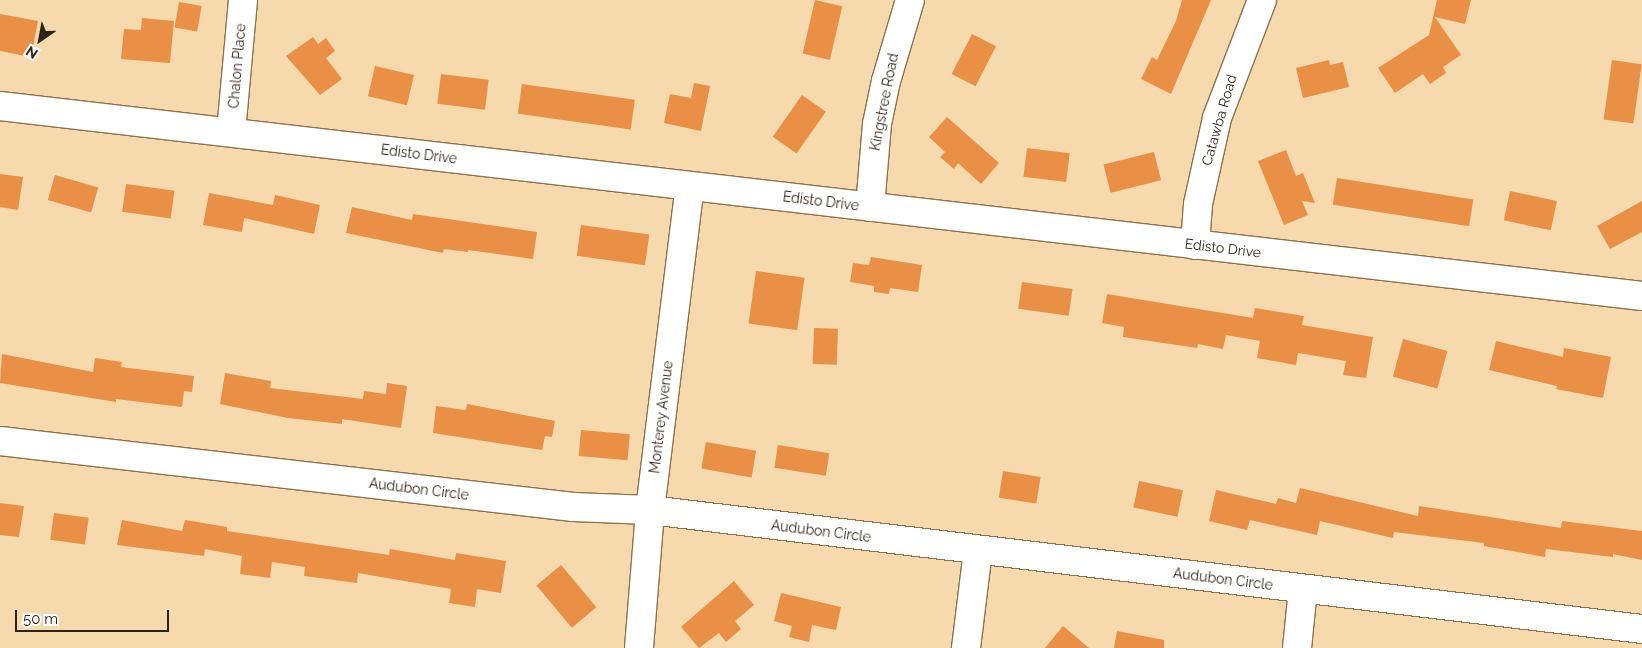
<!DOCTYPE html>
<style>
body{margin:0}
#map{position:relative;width:1642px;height:648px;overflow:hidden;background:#f7d9ae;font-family:Raleway,sans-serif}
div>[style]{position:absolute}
.building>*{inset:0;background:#e98f46;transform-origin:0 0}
.roads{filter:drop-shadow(1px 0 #8c724a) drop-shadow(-1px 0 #8c724a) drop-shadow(0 1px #8c724a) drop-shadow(0 -1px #8c724a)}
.minor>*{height:28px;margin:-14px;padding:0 14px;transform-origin:14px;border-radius:14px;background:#fff}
span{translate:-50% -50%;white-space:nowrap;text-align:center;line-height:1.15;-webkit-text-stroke:4.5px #fff;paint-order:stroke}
.street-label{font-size:14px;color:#2f2413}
.north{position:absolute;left:15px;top:15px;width:50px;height:50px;-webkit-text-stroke:4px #fff;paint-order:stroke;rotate:213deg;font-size:14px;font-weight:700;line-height:20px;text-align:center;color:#2f2413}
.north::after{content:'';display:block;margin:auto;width:18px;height:22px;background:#2f2413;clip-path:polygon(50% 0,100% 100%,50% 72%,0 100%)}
.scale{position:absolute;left:15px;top:610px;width:154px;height:22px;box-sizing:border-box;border:2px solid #2f2413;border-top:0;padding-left:6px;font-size:15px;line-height:18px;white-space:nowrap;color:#2f2413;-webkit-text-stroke:4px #fff;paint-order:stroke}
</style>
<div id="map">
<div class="building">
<i style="left:815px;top:0;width:28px;height:55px;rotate:13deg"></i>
<i style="clip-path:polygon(1182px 0,1211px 0,1171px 94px,1141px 79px,1152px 57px,1157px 60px,1176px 21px)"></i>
<i style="clip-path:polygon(1437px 0,1471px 0,1465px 24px,1435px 17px,1461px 55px,1443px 67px,1446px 73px,1430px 84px,1423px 74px,1395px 93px,1378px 68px,1429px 35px)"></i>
<i style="left:179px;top:2px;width:23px;height:26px;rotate:10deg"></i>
<i style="clip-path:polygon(0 14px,38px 21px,31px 57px,0 51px)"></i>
<i style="clip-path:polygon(142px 18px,174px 21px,170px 63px,121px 59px,124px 29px,141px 30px)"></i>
<i style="left:972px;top:34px;width:27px;height:45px;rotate:27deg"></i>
<i style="clip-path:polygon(313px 37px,318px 44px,326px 38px,335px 51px,326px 58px,342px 79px,320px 95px,286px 56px)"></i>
<i style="clip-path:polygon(1329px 60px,1330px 65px,1343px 62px,1349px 87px,1303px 98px,1296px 68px)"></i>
<i style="left:1612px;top:60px;width:30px;height:60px;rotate:8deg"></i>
<i style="left:375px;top:66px;width:40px;height:31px;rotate:13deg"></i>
<i style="left:441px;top:74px;width:48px;height:30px;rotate:7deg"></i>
<i style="clip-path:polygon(694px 83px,710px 86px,701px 131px,664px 123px,670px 94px,691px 98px)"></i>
<i style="left:522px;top:84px;width:114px;height:30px;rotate:8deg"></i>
<i style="left:802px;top:95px;width:29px;height:51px;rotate:35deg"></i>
<i style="clip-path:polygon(947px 117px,999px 163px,981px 184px,958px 163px,954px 169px,940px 157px,945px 152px,929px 137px)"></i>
<i style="left:1027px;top:148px;width:43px;height:29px;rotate:7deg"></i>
<i style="clip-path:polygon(1286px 150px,1296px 176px,1303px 173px,1315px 203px,1302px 201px,1308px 215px,1284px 225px,1258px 161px)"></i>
<i style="left:1154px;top:152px;width:29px;height:52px;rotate:76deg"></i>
<i style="clip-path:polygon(0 174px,23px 177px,18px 210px,0 207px)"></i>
<i style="left:55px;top:175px;width:45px;height:26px;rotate:16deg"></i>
<i style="left:1337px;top:178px;width:138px;height:27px;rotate:9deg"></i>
<i style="left:126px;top:184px;width:49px;height:28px;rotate:8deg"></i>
<i style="left:1510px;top:191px;width:48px;height:30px;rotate:12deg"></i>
<i style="clip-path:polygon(209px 193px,273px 205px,275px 195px,320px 205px,314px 234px,244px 218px,242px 232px,203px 225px)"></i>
<i style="clip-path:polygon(1642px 201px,1642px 232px,1610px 249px,1597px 226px)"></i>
<i style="clip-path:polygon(352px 207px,412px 220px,413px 214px,537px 232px,533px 259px,468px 250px,468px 252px,444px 249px,443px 253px,346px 233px)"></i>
<i style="left:581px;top:225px;width:69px;height:31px;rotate:8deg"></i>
<i style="clip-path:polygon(871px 257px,922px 265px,918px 292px,890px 288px,889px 294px,874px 292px,874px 286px,850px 282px,853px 263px,869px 265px)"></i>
<i style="left:756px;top:271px;width:49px;height:53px;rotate:8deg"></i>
<i style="left:1022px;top:282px;width:51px;height:27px;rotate:8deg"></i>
<i style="clip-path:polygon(1107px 294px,1253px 318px,1255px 308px,1304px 316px,1302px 325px,1373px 337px,1366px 378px,1343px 375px,1346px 361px,1298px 353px,1296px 365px,1257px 358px,1260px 341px,1226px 335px,1223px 349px,1198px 344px,1197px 348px,1123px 337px,1124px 327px,1102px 323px)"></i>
<i style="left:814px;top:328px;width:24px;height:36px;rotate:2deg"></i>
<i style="left:1403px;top:339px;width:46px;height:39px;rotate:15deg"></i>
<i style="clip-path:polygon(1496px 341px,1563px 357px,1564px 348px,1611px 357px,1603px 398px,1556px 389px,1557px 386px,1489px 370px)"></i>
<i style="clip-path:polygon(2px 354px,93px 372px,95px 358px,122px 362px,121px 367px,194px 376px,192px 392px,184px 391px,182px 407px,116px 399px,116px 402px,0 383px)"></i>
<i style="clip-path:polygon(225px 373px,271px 381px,270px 388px,363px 399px,364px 391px,386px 394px,387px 383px,407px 386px,401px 428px,342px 419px,342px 424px,288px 418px,220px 404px)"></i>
<i style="clip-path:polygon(467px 404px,555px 421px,552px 437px,545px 436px,542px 450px,433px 433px,436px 406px,466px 410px)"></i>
<i style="left:581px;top:430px;width:49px;height:26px;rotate:5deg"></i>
<i style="left:706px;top:442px;width:51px;height:27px;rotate:10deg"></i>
<i style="left:778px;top:445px;width:52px;height:23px;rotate:9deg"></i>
<i style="left:1003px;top:471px;width:38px;height:27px;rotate:9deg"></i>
<i style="left:1139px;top:481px;width:45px;height:27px;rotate:12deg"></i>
<i style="clip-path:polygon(1300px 488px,1418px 516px,1419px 506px,1561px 528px,1562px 521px,1642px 531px,1642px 560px,1613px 554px,1613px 557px,1546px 549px,1545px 557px,1484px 546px,1484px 543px,1394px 532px,1393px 538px,1320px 521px,1317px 535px,1250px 520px,1247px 530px,1209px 521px,1216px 490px,1276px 504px,1278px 498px,1296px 503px)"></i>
<i style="clip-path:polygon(0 503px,24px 506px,19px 537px,0 535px)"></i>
<i style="left:54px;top:513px;width:35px;height:27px;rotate:8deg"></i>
<i style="clip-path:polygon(122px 520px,182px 531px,185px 520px,227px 527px,227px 531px,389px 555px,390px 549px,455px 560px,456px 553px,506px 561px,501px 593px,477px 589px,475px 607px,449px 603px,451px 589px,358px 573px,357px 583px,304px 576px,305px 567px,272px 562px,270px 578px,240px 574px,242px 556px,205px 549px,204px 556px,117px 545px)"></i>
<i style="left:561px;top:565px;width:55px;height:32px;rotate:50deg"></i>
<i style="clip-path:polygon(734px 581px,754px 605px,735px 621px,741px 629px,726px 642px,719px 633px,699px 648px,681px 627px)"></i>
<i style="clip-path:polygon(781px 593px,841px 607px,836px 630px,812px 625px,809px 642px,789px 637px,792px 626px,774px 621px)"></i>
<i style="clip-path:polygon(1063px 626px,1089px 648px,1045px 648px)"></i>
<i style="clip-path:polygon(1117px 631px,1164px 640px,1164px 648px,1114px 648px)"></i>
</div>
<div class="roads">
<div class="minor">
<i style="left:0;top:106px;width:1653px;rotate:6.6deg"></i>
<i style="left:231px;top:132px;width:133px;rotate:-84.8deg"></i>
<i style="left:870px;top:207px;width:83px;rotate:-85.2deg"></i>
<i style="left:877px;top:124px;width:44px;rotate:-78.2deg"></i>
<i style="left:886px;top:81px;width:84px;rotate:-73.5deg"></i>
<i style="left:1195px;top:245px;width:41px;rotate:-85.8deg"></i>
<i style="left:1198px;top:204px;width:88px;rotate:-77.5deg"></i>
<i style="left:1217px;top:118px;width:126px;rotate:-69.1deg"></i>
<i style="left:0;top:441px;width:577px;rotate:6.57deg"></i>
<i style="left:573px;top:507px;width:77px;rotate:2.2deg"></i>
<i style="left:650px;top:510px;width:999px;rotate:6.84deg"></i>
<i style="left:639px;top:648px;width:138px;rotate:-85.4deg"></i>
<i style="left:650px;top:510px;width:326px;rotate:-83deg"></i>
<i style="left:966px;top:648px;width:99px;rotate:-83deg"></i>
<i style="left:1297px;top:648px;width:59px;rotate:-84.2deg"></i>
</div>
</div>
<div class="street-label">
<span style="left:237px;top:66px;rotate:-85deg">Chalon Place</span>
<span style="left:884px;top:102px;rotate:-79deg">Kingstree Road</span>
<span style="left:1219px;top:120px;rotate:-74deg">Catawba Road</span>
<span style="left:419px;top:154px;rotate:7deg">Edisto Drive</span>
<span style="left:821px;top:201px;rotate:7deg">Edisto Drive</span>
<span style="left:1223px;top:248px;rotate:7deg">Edisto Drive</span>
<span style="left:661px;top:417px;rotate:-83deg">Monterey Avenue</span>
<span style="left:419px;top:489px;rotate:7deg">Audubon Circle</span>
<span style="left:821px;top:531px;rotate:7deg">Audubon Circle</span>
<span style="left:1223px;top:579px;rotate:7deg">Audubon Circle</span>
</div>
<div class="north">N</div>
<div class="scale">50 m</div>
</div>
